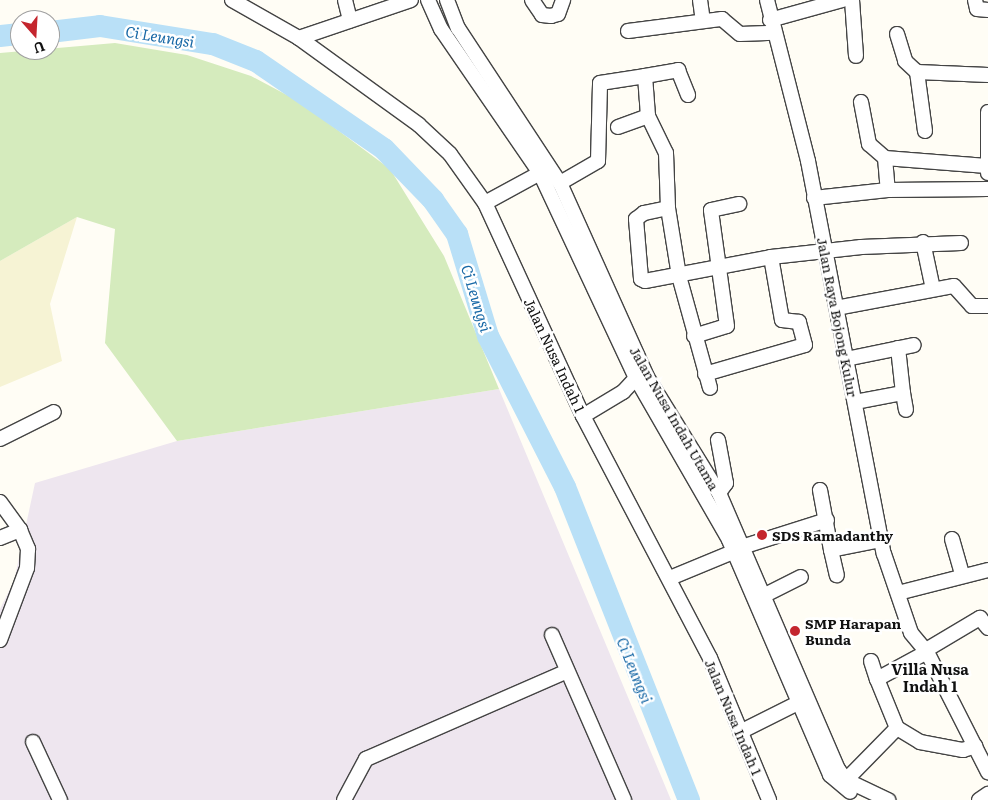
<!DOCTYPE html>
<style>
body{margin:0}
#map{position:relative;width:988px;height:800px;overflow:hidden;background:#fffdf5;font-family:Literata,serif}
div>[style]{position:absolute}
.industrial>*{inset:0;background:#eee6ef}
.farmland>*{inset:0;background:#f6f3d4}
.green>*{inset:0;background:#d5ebbd}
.river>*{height:22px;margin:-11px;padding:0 11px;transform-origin:11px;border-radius:11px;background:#b9e0f7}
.roads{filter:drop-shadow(1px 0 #444) drop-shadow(-1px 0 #444) drop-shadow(0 1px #444) drop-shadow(0 -1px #444)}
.minor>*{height:14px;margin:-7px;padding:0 7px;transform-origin:7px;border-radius:7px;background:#fff}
.dots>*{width:14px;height:14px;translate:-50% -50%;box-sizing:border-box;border:2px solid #fff;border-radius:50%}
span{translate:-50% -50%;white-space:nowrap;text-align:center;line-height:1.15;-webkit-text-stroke:5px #fff;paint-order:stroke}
.street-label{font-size:14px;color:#111}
.poi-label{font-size:14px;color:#111;font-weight:700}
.left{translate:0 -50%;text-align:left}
.water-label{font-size:15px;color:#1768a6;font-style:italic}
.neighbourhood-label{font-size:15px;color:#111;font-weight:700}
.north{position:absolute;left:10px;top:10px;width:50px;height:50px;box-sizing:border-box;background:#fff;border:1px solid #a0a0a0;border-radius:50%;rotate:161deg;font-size:14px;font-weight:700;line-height:20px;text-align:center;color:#111}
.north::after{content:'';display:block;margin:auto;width:18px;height:22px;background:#c4262e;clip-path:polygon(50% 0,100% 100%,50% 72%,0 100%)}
</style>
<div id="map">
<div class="industrial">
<i style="clip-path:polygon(499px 389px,671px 800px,0 800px,0 609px,14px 581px,35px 483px,177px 441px)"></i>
</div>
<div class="farmland">
<i style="clip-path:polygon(77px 217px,50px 304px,62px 361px,0 387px,0 261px)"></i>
</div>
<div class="green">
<i style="clip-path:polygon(115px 43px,187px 55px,251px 76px,300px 102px,390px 169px,444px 256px,499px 389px,177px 441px,105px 343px,115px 229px,77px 217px,0 261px,0 53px)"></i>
</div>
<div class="river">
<i style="left:50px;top:32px;width:50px;rotate:-6.8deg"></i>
<i style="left:100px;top:26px;width:114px;rotate:9.1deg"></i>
<i style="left:213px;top:44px;width:46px;rotate:21.6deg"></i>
<i style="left:256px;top:61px;width:155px;rotate:34.5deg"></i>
<i style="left:384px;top:149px;width:71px;rotate:46.1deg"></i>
<i style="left:433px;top:200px;width:42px;rotate:54.8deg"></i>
<i style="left:457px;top:234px;width:107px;rotate:73.1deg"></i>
<i style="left:488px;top:336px;width:169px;rotate:63deg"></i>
<i style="left:565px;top:487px;width:337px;rotate:68.4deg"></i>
<i style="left:0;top:36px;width:20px;rotate:-6deg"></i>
</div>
<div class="roads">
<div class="minor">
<i style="left:232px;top:0;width:77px;rotate:29.6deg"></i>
<i style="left:299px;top:38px;width:148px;rotate:35.9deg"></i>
<i style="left:419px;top:125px;width:42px;rotate:43.1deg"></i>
<i style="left:450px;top:154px;width:60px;rotate:54.5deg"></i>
<i style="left:485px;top:203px;width:234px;rotate:65.3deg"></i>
<i style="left:583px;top:416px;width:273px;rotate:62.3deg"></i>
<i style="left:710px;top:658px;width:154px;rotate:67.4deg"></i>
<i style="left:345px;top:0;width:21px;rotate:76deg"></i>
<i style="left:428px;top:0;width:32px;rotate:66deg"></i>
<i style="left:441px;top:29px;width:175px;rotate:55.5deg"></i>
<i style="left:540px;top:173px;width:226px;rotate:64.9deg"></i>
<i style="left:636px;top:378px;width:187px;rotate:60.1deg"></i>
<i style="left:729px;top:540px;width:256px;rotate:66.7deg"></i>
<i style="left:830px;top:775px;width:26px;rotate:40deg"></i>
<i style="left:447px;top:0;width:30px;rotate:69deg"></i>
<i style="left:458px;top:28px;width:186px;rotate:56.7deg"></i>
<i style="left:560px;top:183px;width:213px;rotate:65.8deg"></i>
<i style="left:647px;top:377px;width:137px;rotate:58.2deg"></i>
<i style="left:719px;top:493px;width:301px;rotate:66.7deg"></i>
<i style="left:838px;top:769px;width:14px;rotate:54deg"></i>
<i style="left:846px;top:780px;width:47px;rotate:25.5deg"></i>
<i style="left:532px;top:0;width:18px;rotate:56deg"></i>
<i style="left:542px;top:15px;width:9px;rotate:6deg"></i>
<i style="left:551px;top:16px;width:7px;rotate:-16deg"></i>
<i style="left:558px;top:14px;width:15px;rotate:-70deg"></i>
<i style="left:700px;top:0;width:21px;rotate:82deg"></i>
<i style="left:767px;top:0;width:166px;rotate:75.7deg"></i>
<i style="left:808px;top:161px;width:400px;rotate:79.1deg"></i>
<i style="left:884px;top:554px;width:83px;rotate:71.1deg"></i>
<i style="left:911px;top:633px;width:25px;rotate:50deg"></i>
<i style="left:927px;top:652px;width:135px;rotate:63.1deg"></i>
<i style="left:852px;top:0;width:56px;rotate:85.9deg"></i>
<i style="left:975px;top:0;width:9px;rotate:77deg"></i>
<i style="left:977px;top:9px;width:11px;rotate:5deg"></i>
<i style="left:770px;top:20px;width:75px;rotate:-15.5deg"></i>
<i style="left:628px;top:31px;width:95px;rotate:-7.3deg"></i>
<i style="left:722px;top:19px;width:23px;rotate:40deg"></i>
<i style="left:740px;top:34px;width:34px;rotate:-2deg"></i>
<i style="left:897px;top:34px;width:28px;rotate:73deg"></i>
<i style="left:905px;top:61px;width:16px;rotate:43deg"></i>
<i style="left:299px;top:38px;width:118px;rotate:-18.7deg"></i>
<i style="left:645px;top:76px;width:34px;rotate:-10deg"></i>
<i style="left:678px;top:70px;width:27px;rotate:68deg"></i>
<i style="left:861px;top:102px;width:43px;rotate:79.2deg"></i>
<i style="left:869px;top:144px;width:21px;rotate:41deg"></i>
<i style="left:885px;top:158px;width:102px;rotate:4.5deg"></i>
<i style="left:988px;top:112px;width:61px;rotate:90deg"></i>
<i style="left:618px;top:127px;width:32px;rotate:-20deg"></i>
<i style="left:925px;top:131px;width:60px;rotate:-97.7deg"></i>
<i style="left:917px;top:72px;width:71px;rotate:2.4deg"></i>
<i style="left:885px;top:158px;width:32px;rotate:85deg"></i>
<i style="left:888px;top:190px;width:100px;rotate:-0.6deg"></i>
<i style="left:560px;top:183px;width:44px;rotate:-30.1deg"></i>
<i style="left:598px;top:161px;width:78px;rotate:-88.5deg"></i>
<i style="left:600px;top:83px;width:46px;rotate:-8.8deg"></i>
<i style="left:645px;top:76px;width:40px;rotate:85.7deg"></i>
<i style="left:648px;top:116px;width:41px;rotate:64.1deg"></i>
<i style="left:666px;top:153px;width:55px;rotate:87.9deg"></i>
<i style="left:668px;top:208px;width:69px;rotate:80.8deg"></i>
<i style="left:679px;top:276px;width:116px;rotate:74.5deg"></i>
<i style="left:814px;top:198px;width:74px;rotate:-6.2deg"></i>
<i style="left:485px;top:203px;width:63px;rotate:-28.6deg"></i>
<i style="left:668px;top:208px;width:25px;rotate:168deg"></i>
<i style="left:644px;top:213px;width:10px;rotate:143deg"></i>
<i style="left:636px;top:219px;width:60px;rotate:85.2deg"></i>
<i style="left:641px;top:279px;width:4px;rotate:27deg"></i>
<i style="left:645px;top:281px;width:128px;rotate:-10.8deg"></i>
<i style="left:771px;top:257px;width:91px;rotate:-6.3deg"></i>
<i style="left:861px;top:247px;width:100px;rotate:-2.3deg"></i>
<i style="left:923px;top:242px;width:48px;rotate:78deg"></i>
<i style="left:836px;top:308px;width:120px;rotate:-10.6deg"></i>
<i style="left:954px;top:286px;width:27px;rotate:48deg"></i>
<i style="left:972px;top:306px;width:16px"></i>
<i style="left:694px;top:336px;width:34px;rotate:-17deg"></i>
<i style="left:727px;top:326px;width:117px;rotate:-97.9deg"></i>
<i style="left:711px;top:210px;width:29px;rotate:-12deg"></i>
<i style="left:898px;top:348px;width:45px;rotate:83.7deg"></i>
<i style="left:846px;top:359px;width:69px;rotate:-11.6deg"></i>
<i style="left:705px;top:374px;width:104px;rotate:-16.2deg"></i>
<i style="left:805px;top:345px;width:24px;rotate:-105deg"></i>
<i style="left:799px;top:322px;width:17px;rotate:-173deg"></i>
<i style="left:782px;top:320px;width:64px;rotate:-99.9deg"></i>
<i style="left:855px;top:402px;width:49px;rotate:-10.6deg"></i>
<i style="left:903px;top:393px;width:17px;rotate:80deg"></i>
<i style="left:583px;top:416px;width:47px;rotate:-31deg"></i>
<i style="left:623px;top:392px;width:19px;rotate:-47deg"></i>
<i style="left:0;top:439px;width:60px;rotate:-26.6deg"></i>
<i style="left:718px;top:440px;width:44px;rotate:79.5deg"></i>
<i style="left:726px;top:483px;width:12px;rotate:125deg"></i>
<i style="left:820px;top:490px;width:61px;rotate:79.6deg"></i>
<i style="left:831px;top:550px;width:50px;rotate:-11.5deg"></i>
<i style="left:0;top:502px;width:34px;rotate:54deg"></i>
<i style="left:0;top:538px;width:22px;rotate:-22deg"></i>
<i style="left:20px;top:530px;width:21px;rotate:67deg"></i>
<i style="left:28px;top:549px;width:19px;rotate:93deg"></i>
<i style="left:27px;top:568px;width:77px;rotate:110.6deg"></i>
<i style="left:952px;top:539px;width:37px;rotate:74deg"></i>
<i style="left:745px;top:546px;width:86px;rotate:-17.6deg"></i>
<i style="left:831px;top:550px;width:26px;rotate:77deg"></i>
<i style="left:670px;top:578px;width:68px;rotate:-22.4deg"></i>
<i style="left:898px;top:593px;width:93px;rotate:-14.3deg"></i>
<i style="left:765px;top:595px;width:40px;rotate:-26.6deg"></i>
<i style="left:552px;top:635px;width:180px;rotate:66.4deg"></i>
<i style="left:926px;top:650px;width:63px;rotate:-30.7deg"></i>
<i style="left:980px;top:618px;width:13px;rotate:51deg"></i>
<i style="left:927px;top:652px;width:57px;rotate:151.6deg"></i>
<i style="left:877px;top:679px;width:53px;rotate:67.8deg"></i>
<i style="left:897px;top:728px;width:27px;rotate:31deg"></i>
<i style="left:920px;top:742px;width:44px;rotate:10.5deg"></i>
<i style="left:963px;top:750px;width:13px;rotate:-18deg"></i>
<i style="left:871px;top:661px;width:19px;rotate:72deg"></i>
<i style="left:740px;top:732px;width:72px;rotate:-26.6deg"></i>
<i style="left:33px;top:742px;width:64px;rotate:65deg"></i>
<i style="left:846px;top:780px;width:73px;rotate:-45.6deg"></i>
<i style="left:344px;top:800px;width:47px;rotate:-61.8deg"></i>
<i style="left:366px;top:759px;width:219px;rotate:-23.6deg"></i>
<i style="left:979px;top:800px;width:11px;rotate:-34deg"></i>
</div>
</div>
<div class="dots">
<i style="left:762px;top:535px;background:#c4262e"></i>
<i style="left:795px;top:631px;background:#c4262e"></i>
</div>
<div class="street-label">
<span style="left:838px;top:317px;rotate:79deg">Jalan Raya Bojong Kulur</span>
<span style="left:555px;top:355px;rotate:65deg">Jalan Nusa Indah 1</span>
<span style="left:675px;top:418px;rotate:60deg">Jalan Nusa Indah Utama</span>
<span style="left:734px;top:717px;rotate:67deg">Jalan Nusa Indah 1</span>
</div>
<div class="poi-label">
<span class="left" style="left:772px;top:535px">SDS Ramadanthy</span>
<span class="left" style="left:805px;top:631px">SMP Harapan<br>Bunda</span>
</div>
<div class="water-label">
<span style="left:160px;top:36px;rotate:9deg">Ci Leungsi</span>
<span style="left:477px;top:298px;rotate:73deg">Ci Leungsi</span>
<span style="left:635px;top:670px;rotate:68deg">Ci Leungsi</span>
</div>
<div class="neighbourhood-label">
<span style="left:930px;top:677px">Villa Nusa<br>Indah 1</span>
</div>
<div class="north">U</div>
</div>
